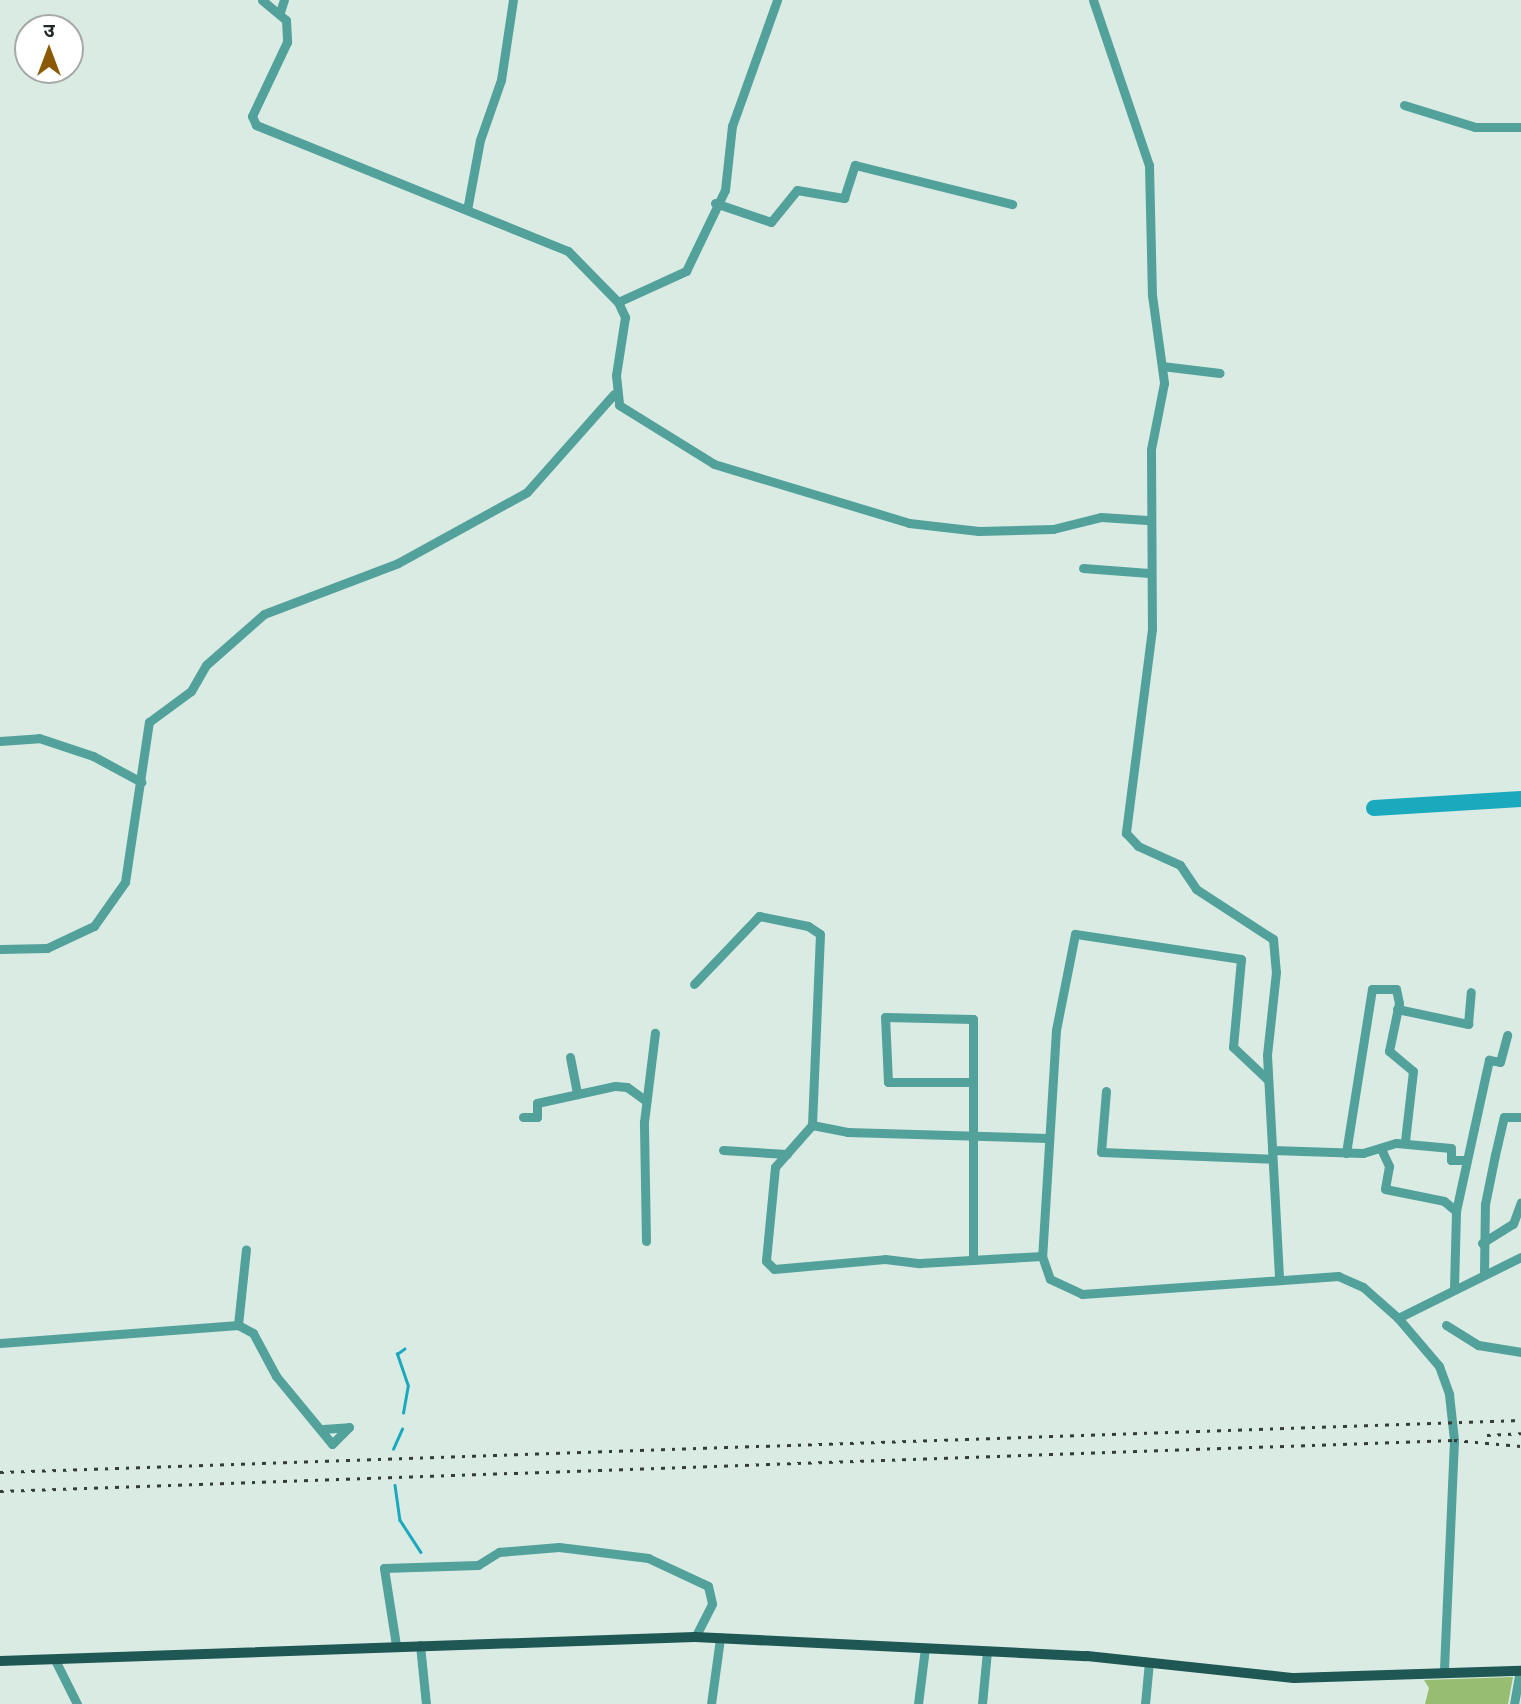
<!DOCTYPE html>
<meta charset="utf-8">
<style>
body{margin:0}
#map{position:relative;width:1521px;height:1704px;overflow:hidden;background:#daebe4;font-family:"Asap Condensed","Noto Sans Devanagari",sans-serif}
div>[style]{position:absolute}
.forest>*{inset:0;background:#97be70}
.stream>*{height:2.5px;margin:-1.25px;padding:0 1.25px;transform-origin:1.25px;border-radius:1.25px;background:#1baabd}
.river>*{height:16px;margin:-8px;padding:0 8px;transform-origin:8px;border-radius:8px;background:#1baabd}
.minor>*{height:9px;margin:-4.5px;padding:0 4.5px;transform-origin:4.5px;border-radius:4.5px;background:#53a19b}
.major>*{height:10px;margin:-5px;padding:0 5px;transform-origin:5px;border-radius:5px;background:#1e5753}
.rail>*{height:2.5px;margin-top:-1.25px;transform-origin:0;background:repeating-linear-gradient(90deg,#343c39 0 3.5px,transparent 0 10.5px)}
span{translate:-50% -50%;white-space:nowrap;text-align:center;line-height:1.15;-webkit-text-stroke:5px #fff;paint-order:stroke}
.north{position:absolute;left:14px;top:14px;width:70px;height:70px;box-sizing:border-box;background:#fff;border:2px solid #a7a9a8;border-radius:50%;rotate:0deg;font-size:19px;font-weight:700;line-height:28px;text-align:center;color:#222826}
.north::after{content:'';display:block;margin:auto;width:24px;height:32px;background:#8b5902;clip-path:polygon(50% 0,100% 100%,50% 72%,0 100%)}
</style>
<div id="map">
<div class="forest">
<i style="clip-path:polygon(1513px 1677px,1508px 1704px,1425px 1704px,1429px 1688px,1424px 1680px)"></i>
</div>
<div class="stream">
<i style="left:403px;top:1413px;width:27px;rotate:-80deg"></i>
<i style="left:408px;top:1386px;width:34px;rotate:-109deg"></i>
<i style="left:397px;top:1354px;width:9px;rotate:-36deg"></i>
<i style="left:393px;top:1449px;width:22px;rotate:-66deg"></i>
<i style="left:395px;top:1485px;width:35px;rotate:82deg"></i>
<i style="left:400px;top:1520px;width:38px;rotate:57deg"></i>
</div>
<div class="river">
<i style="left:1374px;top:808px;width:147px;rotate:-3.5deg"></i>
</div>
<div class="minor">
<i style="left:262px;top:0;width:31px;rotate:40deg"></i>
<i style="left:286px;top:20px;width:22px;rotate:87deg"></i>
<i style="left:287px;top:42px;width:82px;rotate:115.3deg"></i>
<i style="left:252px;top:116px;width:10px;rotate:66deg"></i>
<i style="left:256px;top:125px;width:336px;rotate:22deg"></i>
<i style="left:568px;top:251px;width:71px;rotate:45.6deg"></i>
<i style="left:618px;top:302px;width:17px;rotate:65deg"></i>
<i style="left:625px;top:317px;width:59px;rotate:98.8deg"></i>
<i style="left:616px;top:375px;width:30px;rotate:84deg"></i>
<i style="left:619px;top:405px;width:112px;rotate:31.8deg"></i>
<i style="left:714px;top:464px;width:204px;rotate:16.8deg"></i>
<i style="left:909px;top:523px;width:70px;rotate:6.5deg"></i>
<i style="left:979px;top:531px;width:74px;rotate:-1.5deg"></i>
<i style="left:1053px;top:529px;width:49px;rotate:-14deg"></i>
<i style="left:1101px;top:517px;width:46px;rotate:3.7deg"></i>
<i style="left:1093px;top:0;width:174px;rotate:71.3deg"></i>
<i style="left:1149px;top:165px;width:130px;rotate:88.7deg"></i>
<i style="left:1152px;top:295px;width:89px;rotate:82.2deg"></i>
<i style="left:1164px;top:383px;width:67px;rotate:101.1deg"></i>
<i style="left:1151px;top:449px;width:180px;rotate:89.7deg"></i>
<i style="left:1152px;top:629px;width:206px;rotate:97.3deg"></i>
<i style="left:1126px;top:833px;width:18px;rotate:47deg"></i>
<i style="left:1138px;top:846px;width:46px;rotate:24.3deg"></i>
<i style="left:1180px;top:865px;width:29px;rotate:56deg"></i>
<i style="left:1196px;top:889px;width:92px;rotate:33deg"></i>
<i style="left:1273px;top:939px;width:33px;rotate:85deg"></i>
<i style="left:1276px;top:972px;width:83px;rotate:96.2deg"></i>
<i style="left:1267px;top:1055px;width:224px;rotate:86.9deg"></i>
<i style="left:280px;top:12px;width:13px;rotate:-72deg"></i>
<i style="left:1404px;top:105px;width:74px;rotate:17.2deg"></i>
<i style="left:1475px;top:127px;width:46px"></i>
<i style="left:715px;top:203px;width:59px;rotate:18.7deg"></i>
<i style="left:771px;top:222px;width:41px;rotate:-50.9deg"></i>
<i style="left:797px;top:190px;width:48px;rotate:9.7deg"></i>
<i style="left:844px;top:198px;width:35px;rotate:-72deg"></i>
<i style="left:855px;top:165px;width:162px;rotate:14deg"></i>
<i style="left:467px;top:210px;width:71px;rotate:-79.5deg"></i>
<i style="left:480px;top:140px;width:64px;rotate:-70.7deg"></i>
<i style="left:501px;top:80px;width:81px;rotate:-81.5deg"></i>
<i style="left:618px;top:302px;width:75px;rotate:-24.5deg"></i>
<i style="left:686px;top:271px;width:90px;rotate:-64.3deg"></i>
<i style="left:725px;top:190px;width:64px;rotate:-83.8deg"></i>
<i style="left:732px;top:126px;width:134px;rotate:-70.3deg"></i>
<i style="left:1162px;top:366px;width:58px;rotate:6.9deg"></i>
<i style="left:1083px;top:568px;width:66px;rotate:4.3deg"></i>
<i style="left:0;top:741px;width:39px;rotate:-4deg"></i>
<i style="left:39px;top:738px;width:57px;rotate:18.4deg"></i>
<i style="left:93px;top:756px;width:55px;rotate:28.4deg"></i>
<i style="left:0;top:949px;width:47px;rotate:-1.2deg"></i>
<i style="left:47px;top:948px;width:52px;rotate:-25.1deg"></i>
<i style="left:94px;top:926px;width:54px;rotate:-54.8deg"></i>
<i style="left:125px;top:882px;width:162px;rotate:-81.5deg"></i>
<i style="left:149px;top:722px;width:52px;rotate:-36.4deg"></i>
<i style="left:191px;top:691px;width:30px;rotate:-60deg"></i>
<i style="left:206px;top:665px;width:77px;rotate:-41.3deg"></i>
<i style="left:264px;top:614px;width:143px;rotate:-20.8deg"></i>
<i style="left:398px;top:563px;width:147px;rotate:-28.8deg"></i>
<i style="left:527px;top:492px;width:131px;rotate:-48.4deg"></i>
<i style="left:694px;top:984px;width:94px;rotate:-46.3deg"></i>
<i style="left:759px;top:916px;width:50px;rotate:11.5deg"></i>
<i style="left:808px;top:926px;width:14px;rotate:34deg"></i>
<i style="left:820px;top:934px;width:191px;rotate:92.4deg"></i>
<i style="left:812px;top:1125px;width:56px;rotate:131.4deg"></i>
<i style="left:775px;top:1167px;width:94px;rotate:95.5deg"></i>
<i style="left:766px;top:1261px;width:11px;rotate:45deg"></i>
<i style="left:774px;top:1269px;width:111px;rotate:-5.1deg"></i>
<i style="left:885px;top:1259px;width:35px;rotate:7deg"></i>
<i style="left:920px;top:1263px;width:122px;rotate:-3.3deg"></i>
<i style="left:1397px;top:1009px;width:73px;rotate:11.9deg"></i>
<i style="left:1468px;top:1024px;width:32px;rotate:-85deg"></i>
<i style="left:570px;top:1057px;width:38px;rotate:79deg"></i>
<i style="left:1268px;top:1080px;width:48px;rotate:-136.7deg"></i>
<i style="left:1233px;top:1047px;width:88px;rotate:-84.8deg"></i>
<i style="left:1241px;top:959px;width:168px;rotate:-171.4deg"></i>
<i style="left:1075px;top:934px;width:98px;rotate:101.2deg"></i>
<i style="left:1056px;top:1030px;width:226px;rotate:93.5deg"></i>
<i style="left:1042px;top:1256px;width:24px;rotate:71deg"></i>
<i style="left:1050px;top:1279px;width:35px;rotate:25deg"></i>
<i style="left:1082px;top:1294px;width:257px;rotate:-4deg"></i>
<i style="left:1338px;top:1276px;width:27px;rotate:24deg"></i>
<i style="left:1363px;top:1287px;width:47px;rotate:41.5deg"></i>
<i style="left:1398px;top:1318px;width:63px;rotate:49.5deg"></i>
<i style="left:1439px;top:1366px;width:30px;rotate:70deg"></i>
<i style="left:1449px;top:1394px;width:46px;rotate:83.8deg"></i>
<i style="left:1454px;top:1440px;width:233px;rotate:92.5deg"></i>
<i style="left:971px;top:1082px;width:83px;rotate:180deg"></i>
<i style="left:888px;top:1082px;width:65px;rotate:-92.6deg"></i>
<i style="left:885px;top:1017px;width:88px;rotate:1.3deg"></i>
<i style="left:973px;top:1019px;width:240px;rotate:90deg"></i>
<i style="left:1106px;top:1091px;width:61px;rotate:94.7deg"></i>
<i style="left:1101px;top:1152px;width:171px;rotate:2.3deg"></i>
<i style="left:523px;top:1117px;width:14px"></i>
<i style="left:537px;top:1117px;width:14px;rotate:-90deg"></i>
<i style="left:537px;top:1103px;width:80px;rotate:-12.3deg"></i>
<i style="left:615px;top:1086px;width:12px;rotate:5deg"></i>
<i style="left:627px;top:1087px;width:24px;rotate:36deg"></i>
<i style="left:812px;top:1125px;width:36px;rotate:11deg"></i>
<i style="left:847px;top:1132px;width:200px;rotate:1.7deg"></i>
<i style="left:723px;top:1150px;width:64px;rotate:3.6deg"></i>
<i style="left:1272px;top:1150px;width:91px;rotate:1.9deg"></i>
<i style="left:1363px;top:1153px;width:34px;rotate:-17deg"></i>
<i style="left:1396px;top:1143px;width:55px;rotate:5.2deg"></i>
<i style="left:1451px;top:1148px;width:12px;rotate:90deg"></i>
<i style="left:1451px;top:1160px;width:13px"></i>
<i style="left:1382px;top:1151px;width:17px;rotate:65deg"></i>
<i style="left:1389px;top:1166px;width:23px;rotate:100deg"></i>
<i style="left:1385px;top:1189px;width:60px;rotate:11.5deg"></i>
<i style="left:1444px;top:1201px;width:16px;rotate:40deg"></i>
<i style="left:1456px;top:1211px;width:155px;rotate:-77.7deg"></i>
<i style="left:1489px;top:1060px;width:11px;rotate:10deg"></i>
<i style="left:1500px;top:1062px;width:28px;rotate:-75deg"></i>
<i style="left:1346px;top:1153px;width:166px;rotate:-81deg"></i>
<i style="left:1372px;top:989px;width:24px"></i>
<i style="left:1396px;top:989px;width:14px;rotate:78deg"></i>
<i style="left:1399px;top:1003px;width:49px;rotate:101.8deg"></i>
<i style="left:1389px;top:1051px;width:31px;rotate:40deg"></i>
<i style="left:1413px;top:1071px;width:70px;rotate:96.5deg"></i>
<i style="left:646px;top:1241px;width:119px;rotate:-91deg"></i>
<i style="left:644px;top:1122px;width:90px;rotate:-83deg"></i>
<i style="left:1482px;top:1243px;width:36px;rotate:-32deg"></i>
<i style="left:1513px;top:1224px;width:23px;rotate:-70deg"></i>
<i style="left:1484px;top:1273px;width:69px;rotate:-89.2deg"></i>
<i style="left:1485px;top:1204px;width:50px;rotate:-78.5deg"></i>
<i style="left:1495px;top:1155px;width:39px;rotate:-77deg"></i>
<i style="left:1504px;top:1117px;width:17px"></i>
<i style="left:1454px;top:1288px;width:77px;rotate:-88.5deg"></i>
<i style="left:1398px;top:1318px;width:137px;rotate:-26.4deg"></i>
<i style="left:238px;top:1325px;width:17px;rotate:28deg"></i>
<i style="left:253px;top:1333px;width:49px;rotate:61.9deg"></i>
<i style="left:276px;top:1376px;width:88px;rotate:50.5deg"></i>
<i style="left:332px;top:1444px;width:24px;rotate:-45deg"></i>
<i style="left:1446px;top:1325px;width:38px;rotate:32deg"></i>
<i style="left:1478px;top:1345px;width:44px;rotate:9.2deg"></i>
<i style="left:0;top:1343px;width:239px;rotate:-4.3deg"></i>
<i style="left:238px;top:1325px;width:76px;rotate:-84deg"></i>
<i style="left:323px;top:1429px;width:26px;rotate:-4deg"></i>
<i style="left:396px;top:1645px;width:78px;rotate:-98.9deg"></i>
<i style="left:384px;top:1568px;width:94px;rotate:-1.8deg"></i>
<i style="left:478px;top:1565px;width:25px;rotate:-32deg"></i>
<i style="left:499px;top:1552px;width:60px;rotate:-4.8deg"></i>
<i style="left:559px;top:1547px;width:90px;rotate:7deg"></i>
<i style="left:648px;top:1558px;width:66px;rotate:25deg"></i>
<i style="left:708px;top:1586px;width:18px;rotate:77deg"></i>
<i style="left:712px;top:1604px;width:37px;rotate:117deg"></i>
<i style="left:420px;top:1645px;width:59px;rotate:84.2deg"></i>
<i style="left:55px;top:1660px;width:49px;rotate:63.4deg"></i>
<i style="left:711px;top:1704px;width:67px;rotate:-82.2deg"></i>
<i style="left:918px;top:1704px;width:56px;rotate:-82.9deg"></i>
<i style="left:982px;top:1704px;width:53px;rotate:-84.6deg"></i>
<i style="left:1145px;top:1704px;width:42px;rotate:-84.6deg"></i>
<i style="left:1514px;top:1704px;width:34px;rotate:-80deg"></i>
</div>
<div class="major">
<i style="left:0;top:1661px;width:695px;rotate:-1.98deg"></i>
<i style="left:695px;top:1637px;width:392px;rotate:2.8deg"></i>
<i style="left:1087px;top:1656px;width:208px;rotate:6.1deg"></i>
<i style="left:1294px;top:1678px;width:227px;rotate:-1.8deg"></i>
</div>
<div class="rail">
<i style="left:1487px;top:1435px;width:34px;rotate:-3deg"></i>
<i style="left:0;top:1472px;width:1522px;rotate:-1.96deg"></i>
<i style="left:0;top:1491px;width:1455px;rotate:-2.01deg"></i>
<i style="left:1454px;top:1440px;width:67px;rotate:5.1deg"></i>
</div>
<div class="north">उ</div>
</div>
